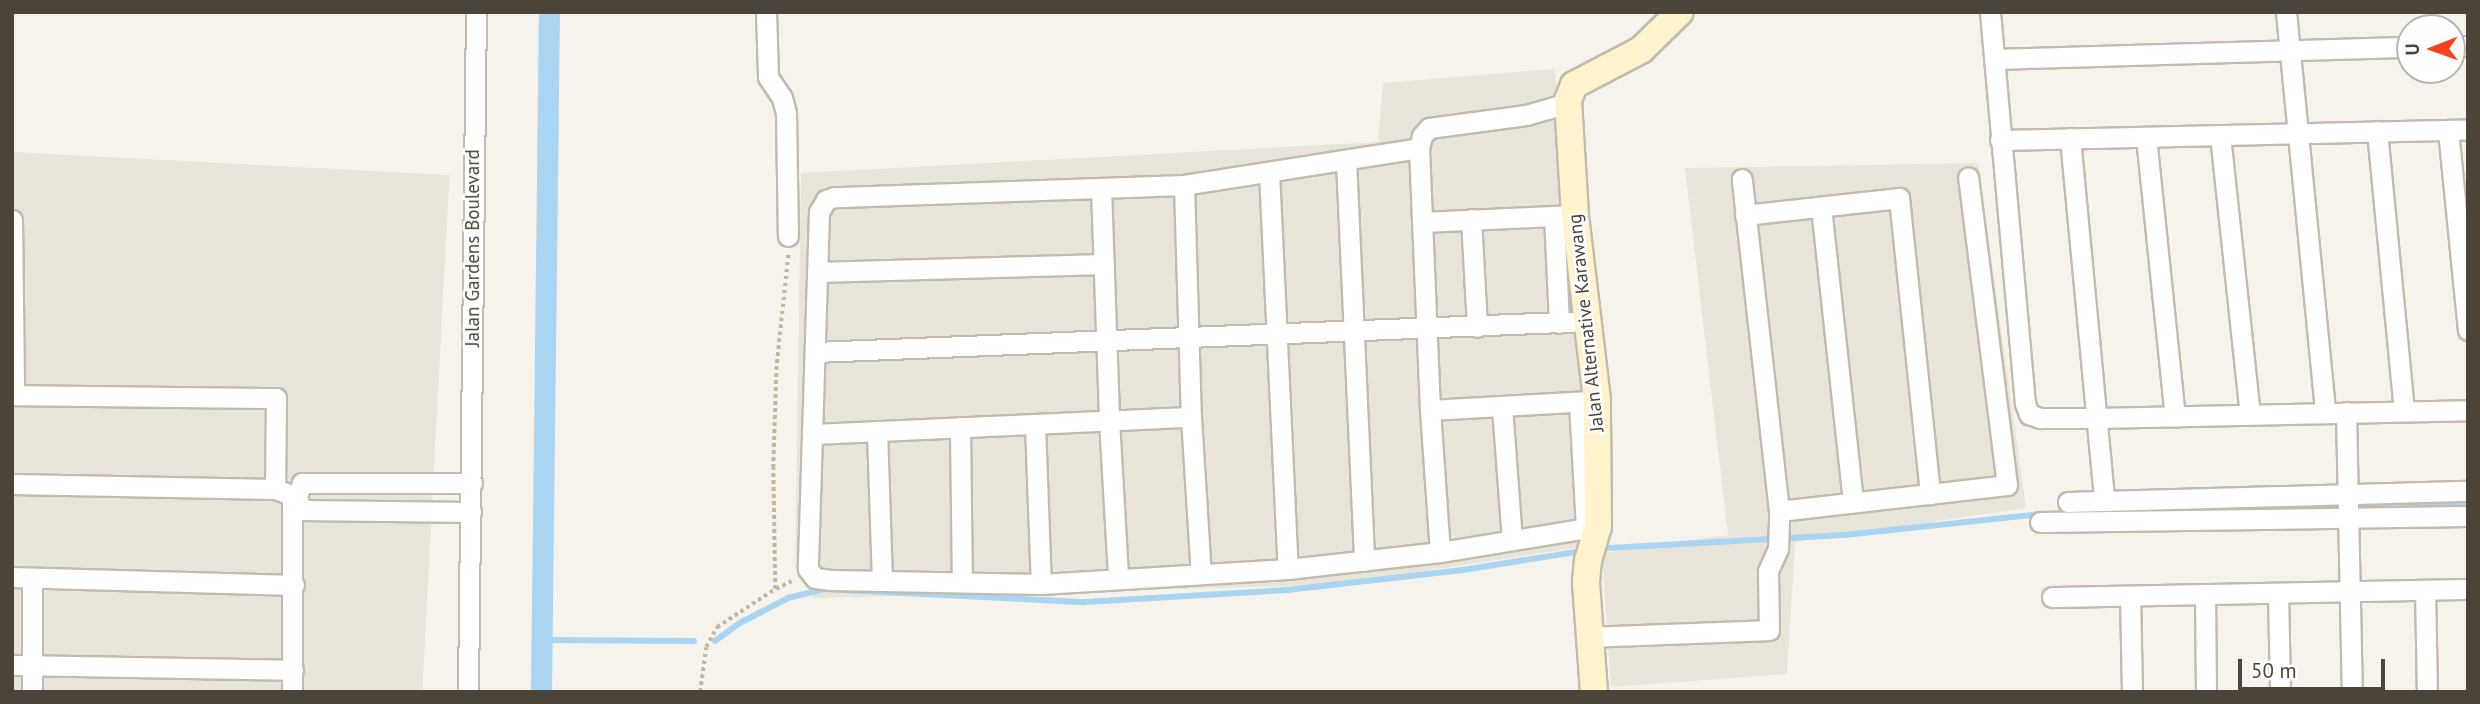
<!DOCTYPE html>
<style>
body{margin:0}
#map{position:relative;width:2480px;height:704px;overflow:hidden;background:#f6f3ec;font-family:"PT Sans",sans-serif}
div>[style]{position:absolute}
.residential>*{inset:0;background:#eae5da;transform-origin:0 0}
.stream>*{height:6px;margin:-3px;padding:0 3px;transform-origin:3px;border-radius:3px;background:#a9d4f2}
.canal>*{height:21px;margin:-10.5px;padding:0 10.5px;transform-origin:10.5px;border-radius:10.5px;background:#a9d4f2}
.path>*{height:3.5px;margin-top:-1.75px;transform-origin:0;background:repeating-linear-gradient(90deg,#c4b79f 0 3.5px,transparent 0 7px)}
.roads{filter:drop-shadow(2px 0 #c2bbae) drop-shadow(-2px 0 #c2bbae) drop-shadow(0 2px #c2bbae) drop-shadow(0 -2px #c2bbae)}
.street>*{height:19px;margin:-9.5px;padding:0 9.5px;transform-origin:9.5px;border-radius:9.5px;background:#fff}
.secondary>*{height:26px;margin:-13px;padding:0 13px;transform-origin:13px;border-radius:13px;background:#fff3cd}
span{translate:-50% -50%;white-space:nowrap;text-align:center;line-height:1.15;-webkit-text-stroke:5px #fff;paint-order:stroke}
.street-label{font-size:19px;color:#4b4439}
.frame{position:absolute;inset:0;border:14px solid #4b4439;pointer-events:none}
.north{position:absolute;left:2396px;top:14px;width:70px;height:70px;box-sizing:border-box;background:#fff;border:2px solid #b7b4b0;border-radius:50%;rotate:269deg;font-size:19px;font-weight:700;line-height:28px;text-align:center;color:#4b4439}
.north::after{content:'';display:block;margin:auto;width:24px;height:32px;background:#fc3f1d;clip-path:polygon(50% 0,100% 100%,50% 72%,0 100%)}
.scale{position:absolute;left:2238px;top:659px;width:147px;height:32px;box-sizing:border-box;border:4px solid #4b4439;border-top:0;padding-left:9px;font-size:21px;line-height:24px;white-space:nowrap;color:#4b4439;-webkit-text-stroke:5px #fff;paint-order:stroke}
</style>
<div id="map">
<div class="residential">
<i style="clip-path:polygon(1555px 69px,1588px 417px,1588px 546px,1334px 585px,813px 598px,795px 567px,801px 173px,1378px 142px,1383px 83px)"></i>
<i style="left:12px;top:152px;width:438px;height:540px;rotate:3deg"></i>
<i style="clip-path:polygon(1978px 163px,2026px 508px,1795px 542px,1787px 674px,1611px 687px,1602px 553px,1728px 535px,1685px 168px)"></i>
</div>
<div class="stream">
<i style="left:2365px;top:507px;width:103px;rotate:-1.1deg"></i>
<i style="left:2231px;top:510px;width:99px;rotate:-1.2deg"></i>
<i style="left:1609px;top:548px;width:235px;rotate:-3.2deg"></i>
<i style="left:1844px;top:535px;width:199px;rotate:-6.1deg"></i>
<i style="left:541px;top:640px;width:153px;rotate:0.4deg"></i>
<i style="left:715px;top:641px;width:31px;rotate:-36deg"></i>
<i style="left:740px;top:623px;width:54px;rotate:-27.5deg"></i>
<i style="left:788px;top:598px;width:37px;rotate:-14deg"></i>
<i style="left:824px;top:589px;width:261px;rotate:2.9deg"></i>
<i style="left:1085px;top:602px;width:202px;rotate:-3.4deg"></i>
<i style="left:1287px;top:590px;width:177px;rotate:-6.5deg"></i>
<i style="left:1463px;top:570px;width:121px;rotate:-9.1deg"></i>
</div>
<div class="canal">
<i style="left:541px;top:692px;width:680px;rotate:-89.33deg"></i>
</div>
<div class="path">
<i style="left:776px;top:589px;width:20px;rotate:-27deg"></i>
<i style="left:700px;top:692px;width:45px;rotate:-82.4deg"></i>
<i style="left:706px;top:647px;width:23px;rotate:-61deg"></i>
<i style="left:717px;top:627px;width:69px;rotate:-33.2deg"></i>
<i style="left:775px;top:589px;width:121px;rotate:-90.9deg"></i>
<i style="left:773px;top:468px;width:98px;rotate:-88.2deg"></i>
<i style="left:776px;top:370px;width:116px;rotate:-84deg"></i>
</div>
<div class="roads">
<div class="street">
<i style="left:766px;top:12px;width:65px;rotate:88.2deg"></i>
<i style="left:768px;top:77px;width:25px;rotate:56deg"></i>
<i style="left:782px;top:98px;width:16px;rotate:75deg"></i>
<i style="left:786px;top:113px;width:123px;rotate:89.1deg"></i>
<i style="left:1990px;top:12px;width:393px;rotate:84.9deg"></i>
<i style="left:2025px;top:403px;width:12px;rotate:70deg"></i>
<i style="left:2029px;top:414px;width:12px;rotate:20deg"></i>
<i style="left:2040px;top:418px;width:55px"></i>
<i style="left:2095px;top:418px;width:373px;rotate:-1.2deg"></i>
<i style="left:2286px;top:12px;width:403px;rotate:84.4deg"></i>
<i style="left:2452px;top:46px;width:16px"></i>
<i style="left:1994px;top:59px;width:416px;rotate:-1.7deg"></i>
<i style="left:1568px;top:103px;width:44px;rotate:164.1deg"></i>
<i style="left:1526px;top:115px;width:98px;rotate:172.4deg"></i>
<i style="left:1429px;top:128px;width:11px;rotate:131deg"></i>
<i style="left:1422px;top:136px;width:12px;rotate:104deg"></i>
<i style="left:1419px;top:148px;width:238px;rotate:171.1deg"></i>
<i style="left:1184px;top:185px;width:350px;rotate:178deg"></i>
<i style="left:834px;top:197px;width:9px;rotate:159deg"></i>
<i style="left:826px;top:200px;width:14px;rotate:120deg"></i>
<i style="left:819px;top:212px;width:357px;rotate:91.8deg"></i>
<i style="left:808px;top:569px;width:11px;rotate:52deg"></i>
<i style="left:815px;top:578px;width:16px;rotate:7deg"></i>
<i style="left:831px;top:580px;width:210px;rotate:1.1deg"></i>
<i style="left:1041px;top:584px;width:247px;rotate:-3.5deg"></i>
<i style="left:1288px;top:569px;width:153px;rotate:-6.4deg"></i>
<i style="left:1440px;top:552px;width:148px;rotate:-9.3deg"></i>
<i style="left:1586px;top:528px;width:126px;rotate:-93.2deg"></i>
<i style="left:2448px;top:130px;width:201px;rotate:84.3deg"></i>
<i style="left:2377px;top:131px;width:281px;rotate:84.5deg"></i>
<i style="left:2220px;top:135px;width:281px;rotate:83.9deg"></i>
<i style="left:2146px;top:137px;width:281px;rotate:84.1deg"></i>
<i style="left:2070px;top:138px;width:364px;rotate:84.6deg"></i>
<i style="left:2000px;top:140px;width:468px;rotate:-1.3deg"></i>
<i style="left:1419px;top:148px;width:262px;rotate:87.6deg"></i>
<i style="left:1430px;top:410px;width:142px;rotate:86deg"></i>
<i style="left:1346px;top:160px;width:401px;rotate:87.4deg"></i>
<i style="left:1269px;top:172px;width:397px;rotate:87.3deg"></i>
<i style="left:1184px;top:185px;width:232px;rotate:88.3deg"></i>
<i style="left:1191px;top:417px;width:157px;rotate:86.4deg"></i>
<i style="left:1101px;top:188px;width:232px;rotate:88deg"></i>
<i style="left:1109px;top:420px;width:158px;rotate:86.7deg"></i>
<i style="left:1821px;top:207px;width:297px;rotate:83.8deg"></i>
<i style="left:1745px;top:215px;width:155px;rotate:-6.3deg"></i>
<i style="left:1899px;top:198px;width:298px;rotate:84deg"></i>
<i style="left:1554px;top:216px;width:107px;rotate:87.3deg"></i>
<i style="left:1471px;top:219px;width:108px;rotate:86.8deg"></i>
<i style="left:12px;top:220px;width:175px;rotate:89.3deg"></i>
<i style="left:1422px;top:222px;width:153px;rotate:-2.6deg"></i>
<i style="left:817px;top:272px;width:287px;rotate:-1.6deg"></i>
<i style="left:815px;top:352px;width:774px;rotate:-2.3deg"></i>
<i style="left:12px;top:395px;width:264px;rotate:0.7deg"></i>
<i style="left:276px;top:398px;width:91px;rotate:90.6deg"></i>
<i style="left:1502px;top:407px;width:132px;rotate:85.7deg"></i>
<i style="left:1430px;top:410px;width:159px;rotate:-3.2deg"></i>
<i style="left:2346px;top:412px;width:280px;rotate:88.8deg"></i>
<i style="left:1035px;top:424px;width:160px;rotate:87.9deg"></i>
<i style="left:960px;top:427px;width:154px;rotate:89.3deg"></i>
<i style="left:877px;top:431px;width:149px;rotate:88.1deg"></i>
<i style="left:812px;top:434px;width:379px;rotate:-2.6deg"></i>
<i style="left:12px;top:484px;width:263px;rotate:1.1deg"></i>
<i style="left:275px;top:489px;width:12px;rotate:20deg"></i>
<i style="left:292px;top:496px;width:196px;rotate:90deg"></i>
<i style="left:2068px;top:502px;width:400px;rotate:-1.6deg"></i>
<i style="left:1779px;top:511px;width:229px;rotate:-6.5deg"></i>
<i style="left:2007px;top:485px;width:310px;rotate:-97.2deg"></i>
<i style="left:471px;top:512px;width:170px;rotate:-179.3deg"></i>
<i style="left:301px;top:510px;width:15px;rotate:-106deg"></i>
<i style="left:297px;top:496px;width:14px;rotate:-69deg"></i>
<i style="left:302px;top:483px;width:170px"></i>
<i style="left:2040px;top:522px;width:428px;rotate:-0.8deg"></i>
<i style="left:12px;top:577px;width:282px;rotate:1.6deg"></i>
<i style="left:2425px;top:590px;width:102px;rotate:88.9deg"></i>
<i style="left:2278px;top:593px;width:99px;rotate:88.8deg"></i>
<i style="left:2205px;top:594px;width:98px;rotate:89.4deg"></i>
<i style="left:2130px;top:596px;width:96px;rotate:88.8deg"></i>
<i style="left:2052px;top:597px;width:416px;rotate:-1.1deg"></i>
<i style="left:1589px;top:637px;width:180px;rotate:-2.2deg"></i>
<i style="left:1769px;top:630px;width:59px;rotate:-91deg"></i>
<i style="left:1768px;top:571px;width:24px;rotate:-66deg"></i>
<i style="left:1778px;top:549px;width:38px;rotate:-88deg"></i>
<i style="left:1779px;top:511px;width:334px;rotate:-96.4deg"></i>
<i style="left:12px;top:665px;width:281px;rotate:1deg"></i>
<i style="left:32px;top:692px;width:114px;rotate:-90deg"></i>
<i style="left:468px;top:692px;width:680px;rotate:-89.33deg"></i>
</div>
<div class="secondary">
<i style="left:1594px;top:692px;width:110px;rotate:-94.2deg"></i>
<i style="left:1586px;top:582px;width:21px;rotate:-85deg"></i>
<i style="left:1588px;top:561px;width:35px;rotate:-74deg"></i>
<i style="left:1598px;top:527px;width:127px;rotate:-90.5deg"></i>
<i style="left:1597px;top:400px;width:186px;rotate:-96.8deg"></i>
<i style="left:1575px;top:215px;width:115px;rotate:-93.5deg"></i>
<i style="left:1568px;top:100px;width:16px;rotate:-68deg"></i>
<i style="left:1574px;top:85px;width:76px;rotate:-27.6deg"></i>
<i style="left:1641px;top:50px;width:54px;rotate:-44.3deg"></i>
</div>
</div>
<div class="street-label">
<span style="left:473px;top:248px;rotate:-90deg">Jalan Gardens Boulevard</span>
<span style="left:1586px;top:323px;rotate:-96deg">Jalan Alternative Karawang</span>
</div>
<div class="frame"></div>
<div class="north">U</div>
<div class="scale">50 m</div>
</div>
